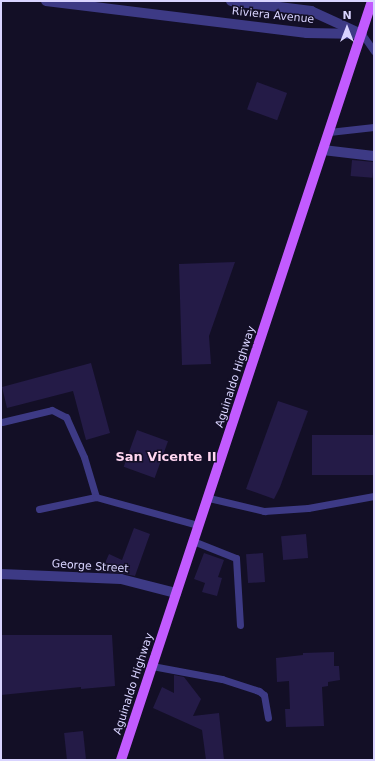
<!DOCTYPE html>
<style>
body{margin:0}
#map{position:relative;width:375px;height:761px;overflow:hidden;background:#130f26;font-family:"DejaVu Sans",sans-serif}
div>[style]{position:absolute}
.building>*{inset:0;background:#241b47;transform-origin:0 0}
.lane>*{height:7px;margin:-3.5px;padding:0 3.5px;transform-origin:3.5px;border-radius:3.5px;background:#3d3a85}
.street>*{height:10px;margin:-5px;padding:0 5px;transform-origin:5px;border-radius:5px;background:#3d3a85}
.primary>*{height:10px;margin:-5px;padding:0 5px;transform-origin:5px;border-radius:5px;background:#c25bff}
span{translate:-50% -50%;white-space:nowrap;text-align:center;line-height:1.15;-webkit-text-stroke:3px #130f26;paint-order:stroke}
.street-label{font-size:11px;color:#d9d4ff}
.quarter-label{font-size:13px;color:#ffd6f0;font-weight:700}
.frame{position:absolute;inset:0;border:2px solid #d9d4ff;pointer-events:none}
.north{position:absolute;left:327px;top:8px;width:40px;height:40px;-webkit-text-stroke:3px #130f26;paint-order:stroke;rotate:0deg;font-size:11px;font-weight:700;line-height:16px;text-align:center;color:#d9d4ff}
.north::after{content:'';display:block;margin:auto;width:14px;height:18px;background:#d9d4ff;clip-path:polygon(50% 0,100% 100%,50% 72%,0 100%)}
</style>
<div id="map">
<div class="building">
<i style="left:257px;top:82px;width:32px;height:29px;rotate:20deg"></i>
<i style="left:352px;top:160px;width:22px;height:16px;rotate:5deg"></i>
<i style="clip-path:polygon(235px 262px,209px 336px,211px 364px,182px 365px,179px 264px)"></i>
<i style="clip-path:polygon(91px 363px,110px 433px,86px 440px,73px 391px,7px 408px,2px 387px)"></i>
<i style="clip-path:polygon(278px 401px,308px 411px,280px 487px,274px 499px,246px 489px)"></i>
<i style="left:137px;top:430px;width:33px;height:39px;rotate:20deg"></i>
<i style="left:374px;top:435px;width:40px;height:62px;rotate:90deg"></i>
<i style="clip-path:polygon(134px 528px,150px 534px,135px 576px,121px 573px,101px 572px,109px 554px,122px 560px)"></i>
<i style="left:306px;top:534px;width:24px;height:25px;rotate:85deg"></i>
<i style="clip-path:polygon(204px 553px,224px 560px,218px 577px,222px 578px,217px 596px,202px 592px,205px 583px,194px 579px)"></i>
<i style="left:263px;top:553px;width:29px;height:17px;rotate:86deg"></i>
<i style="clip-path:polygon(1px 635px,112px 635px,115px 686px,81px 689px,81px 687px,1px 695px)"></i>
<i style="clip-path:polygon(334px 652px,334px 666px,339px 666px,340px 680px,328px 682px,328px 686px,322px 687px,324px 726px,286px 727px,285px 709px,290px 709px,289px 681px,277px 682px,276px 658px,303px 655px,303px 653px)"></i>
<i style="clip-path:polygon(174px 675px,184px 677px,201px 699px,193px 716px,219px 713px,224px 760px,206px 760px,202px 730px,153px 708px,162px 687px,174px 693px)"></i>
<i style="left:83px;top:731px;width:28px;height:19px;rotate:84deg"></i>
</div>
<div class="lane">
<i style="left:362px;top:34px;width:21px;rotate:55deg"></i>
<i style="left:329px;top:132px;width:45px;rotate:-6.3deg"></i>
<i style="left:2px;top:422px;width:51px;rotate:-13.5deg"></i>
<i style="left:52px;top:410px;width:16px;rotate:27deg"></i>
<i style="left:66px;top:417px;width:44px;rotate:65.8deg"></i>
<i style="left:84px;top:457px;width:42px;rotate:73.3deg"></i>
<i style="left:209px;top:498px;width:57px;rotate:13.3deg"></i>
<i style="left:264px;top:511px;width:44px;rotate:-3.9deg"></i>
<i style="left:308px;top:508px;width:67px;rotate:-10.3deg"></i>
<i style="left:39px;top:509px;width:58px;rotate:-11.9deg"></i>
<i style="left:96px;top:497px;width:106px;rotate:15.4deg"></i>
<i style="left:193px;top:541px;width:46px;rotate:21.6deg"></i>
<i style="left:236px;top:558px;width:67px;rotate:86.6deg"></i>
<i style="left:152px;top:666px;width:71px;rotate:10.5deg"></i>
<i style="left:222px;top:679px;width:39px;rotate:18deg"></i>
<i style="left:259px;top:691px;width:6px;rotate:39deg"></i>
<i style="left:264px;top:695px;width:23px;rotate:80deg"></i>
</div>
<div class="street">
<i style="left:46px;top:1px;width:263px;rotate:7deg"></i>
<i style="left:307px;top:33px;width:55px;rotate:1deg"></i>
<i style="left:231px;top:1px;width:81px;rotate:7.1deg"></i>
<i style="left:311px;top:11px;width:53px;rotate:24.6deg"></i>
<i style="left:323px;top:150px;width:51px;rotate:6.7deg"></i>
<i style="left:1px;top:574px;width:120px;rotate:2.4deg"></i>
<i style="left:121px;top:579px;width:57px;rotate:14.3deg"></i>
</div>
<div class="primary">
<i style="left:121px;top:760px;width:799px;rotate:-71.7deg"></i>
</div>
<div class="street-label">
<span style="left:273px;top:16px;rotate:6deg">Riviera Avenue</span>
<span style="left:236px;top:377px;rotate:-72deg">Aguinaldo Highway</span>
<span style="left:90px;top:567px;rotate:4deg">George Street</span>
<span style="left:134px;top:684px;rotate:-72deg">Aguinaldo Highway</span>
</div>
<div class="quarter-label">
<span style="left:166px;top:457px">San Vicente II</span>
</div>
<div class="frame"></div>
<div class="north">N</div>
</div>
